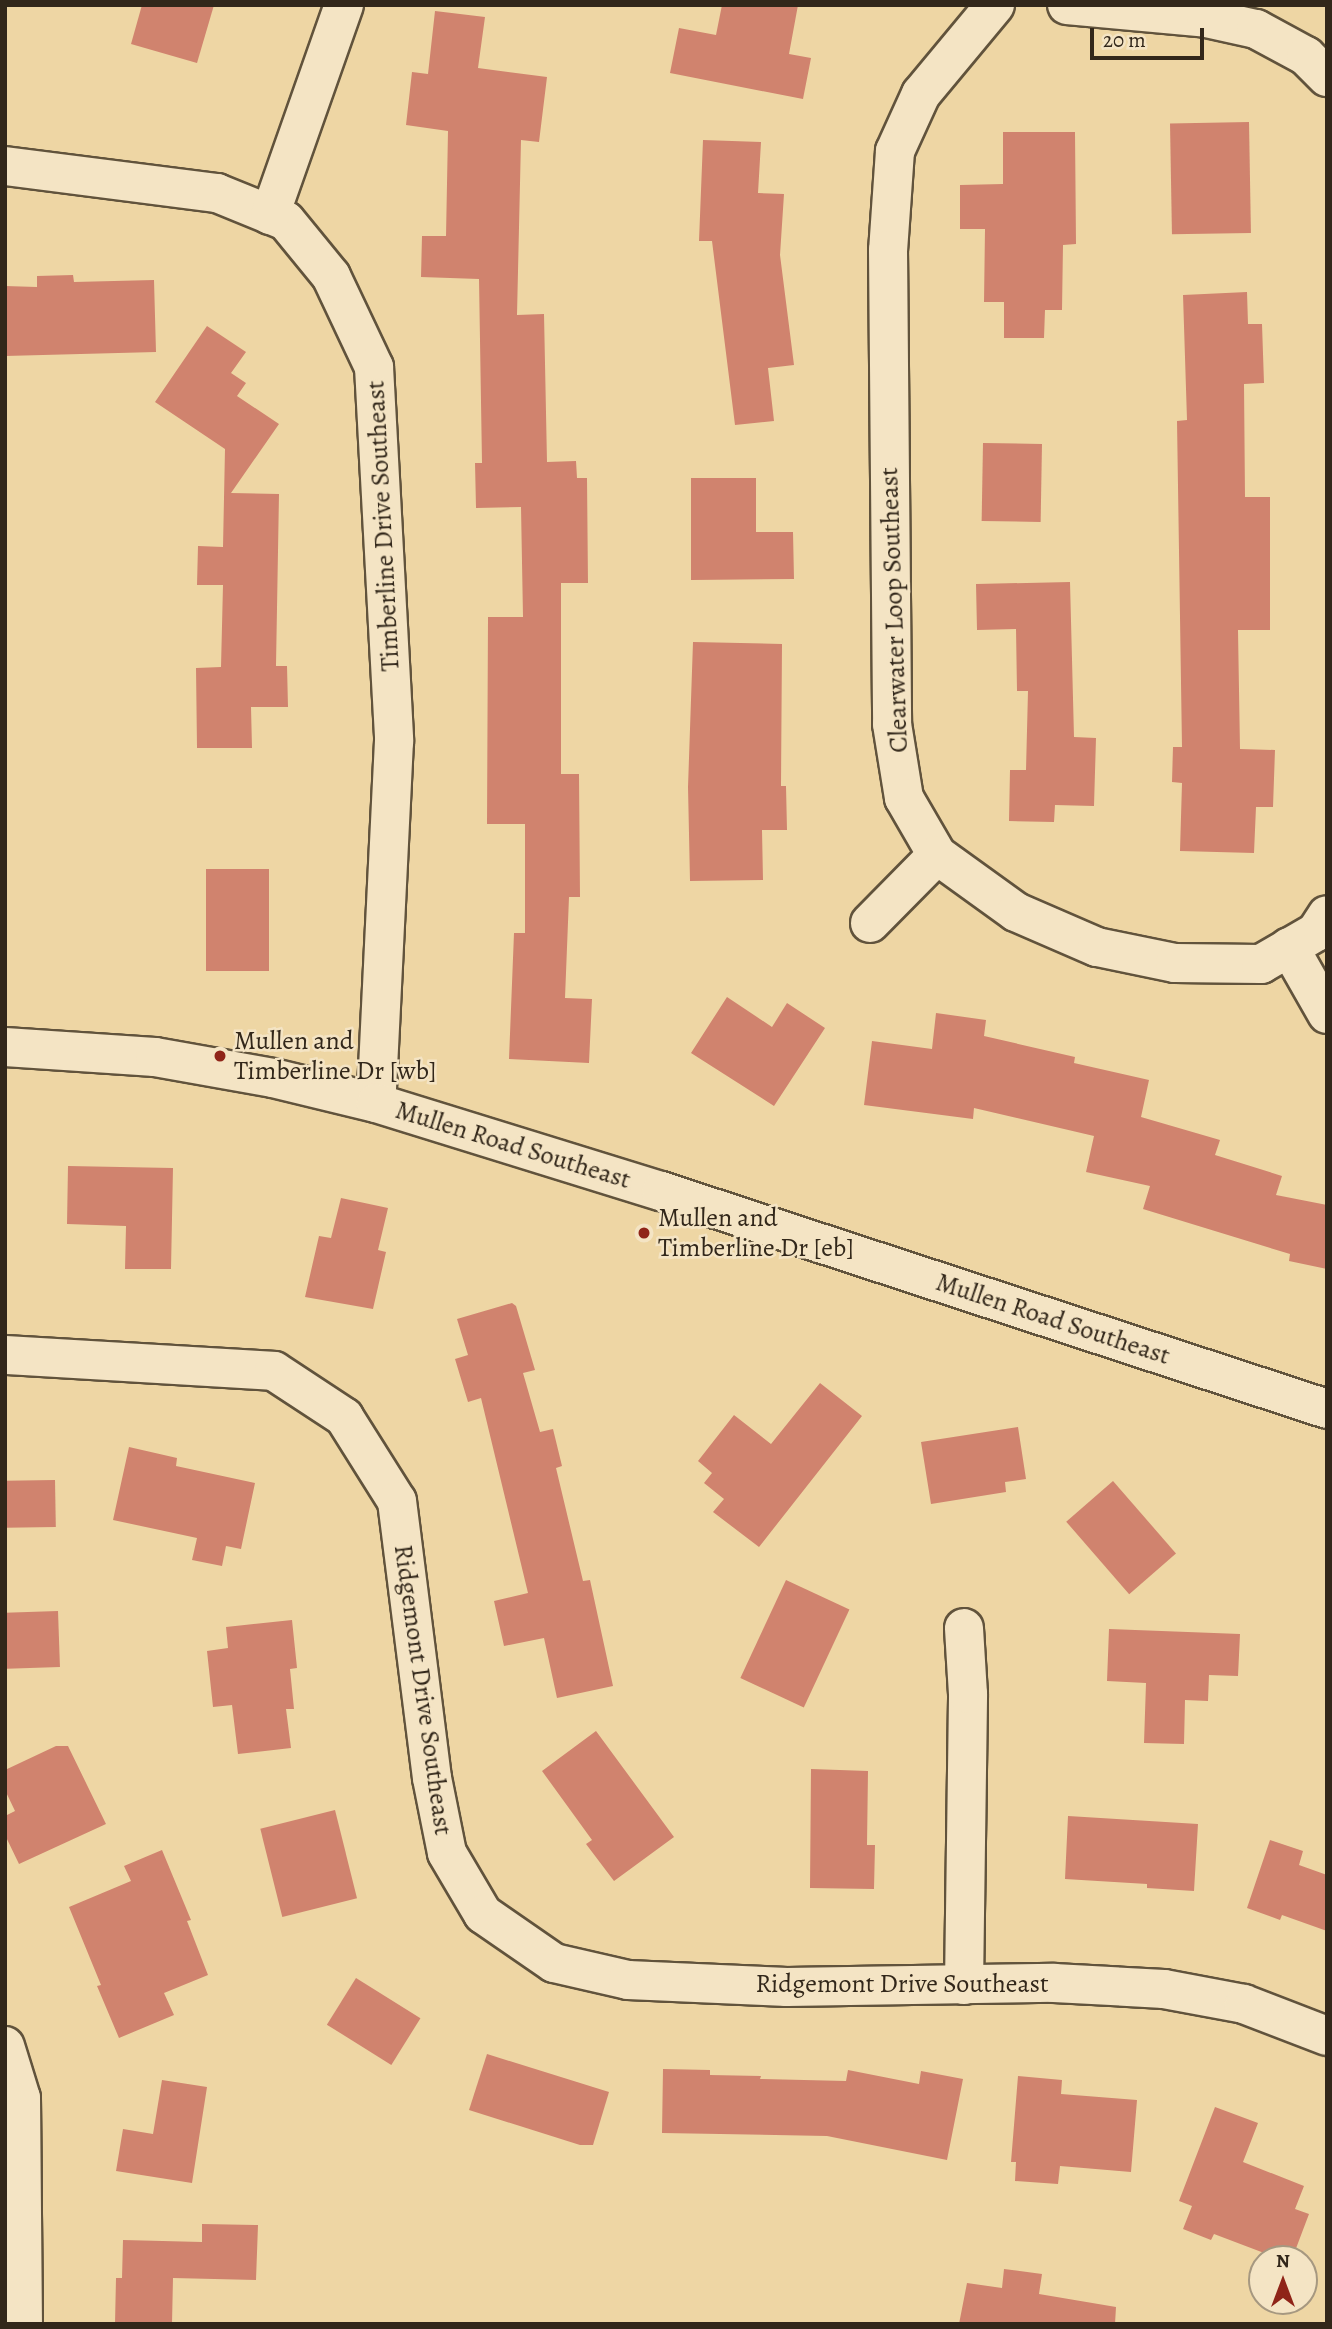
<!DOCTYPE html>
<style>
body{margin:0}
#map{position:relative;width:1332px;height:2329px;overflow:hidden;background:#eed6a4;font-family:Alegreya,serif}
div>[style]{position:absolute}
.building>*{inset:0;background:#d0836e;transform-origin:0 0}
.roads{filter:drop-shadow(2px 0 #61533c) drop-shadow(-2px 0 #61533c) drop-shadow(0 2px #61533c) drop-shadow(0 -2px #61533c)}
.minor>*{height:38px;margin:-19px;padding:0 19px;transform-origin:19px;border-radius:19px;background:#f4e4c4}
.dots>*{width:19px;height:19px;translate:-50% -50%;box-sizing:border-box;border:4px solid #f4e4c4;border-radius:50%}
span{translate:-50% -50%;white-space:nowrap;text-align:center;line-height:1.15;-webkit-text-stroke:5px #f4e4c4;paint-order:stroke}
.street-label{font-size:26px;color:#32271a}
.poi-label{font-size:26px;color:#32271a}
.left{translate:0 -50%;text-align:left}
.frame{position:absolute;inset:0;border:7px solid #32271a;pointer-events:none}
.north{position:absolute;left:1248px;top:2245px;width:70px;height:70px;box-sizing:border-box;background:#f4e4c4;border:2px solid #a69880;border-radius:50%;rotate:0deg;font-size:19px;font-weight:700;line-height:28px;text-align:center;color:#32271a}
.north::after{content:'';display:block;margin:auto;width:24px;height:32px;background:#8f2418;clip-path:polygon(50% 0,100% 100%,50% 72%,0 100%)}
.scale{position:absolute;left:1090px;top:28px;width:114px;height:32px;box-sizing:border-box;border:4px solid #32271a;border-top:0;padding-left:9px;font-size:21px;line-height:24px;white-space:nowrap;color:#32271a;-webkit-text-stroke:5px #f4e4c4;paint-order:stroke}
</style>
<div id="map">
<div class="building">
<i style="clip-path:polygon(142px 5px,214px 5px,197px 63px,131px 44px)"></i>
<i style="clip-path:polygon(722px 5px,798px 5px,789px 54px,811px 58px,803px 99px,670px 73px,679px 28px,716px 35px)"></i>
<i style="clip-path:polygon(435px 11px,485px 17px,478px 68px,547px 77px,539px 142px,521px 140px,517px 315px,544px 314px,547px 462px,576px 461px,577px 478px,587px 478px,588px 583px,561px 583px,561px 774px,579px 774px,580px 897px,569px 897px,565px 998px,592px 999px,589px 1063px,509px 1059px,514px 933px,525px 933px,525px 824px,487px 824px,488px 617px,523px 617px,521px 507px,476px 508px,475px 463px,482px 463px,479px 279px,421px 277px,422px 236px,446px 236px,448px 131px,406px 125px,412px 72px,428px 74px)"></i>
<i style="left:1249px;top:122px;width:111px;height:79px;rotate:89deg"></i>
<i style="clip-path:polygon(1003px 132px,1075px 132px,1076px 244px,1063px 245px,1062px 310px,1045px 310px,1044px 338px,1004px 338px,1004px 302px,984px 302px,985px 229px,960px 229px,960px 185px,1003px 184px)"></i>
<i style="clip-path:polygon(703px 140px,761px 142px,758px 193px,784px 194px,780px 255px,794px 365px,768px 368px,774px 421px,735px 425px,712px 241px,699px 241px)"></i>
<i style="clip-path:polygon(73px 275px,74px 282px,154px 280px,156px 352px,5px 356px,5px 286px,37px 287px,37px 276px)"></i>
<i style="clip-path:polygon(1247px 292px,1248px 324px,1262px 324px,1264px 383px,1244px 384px,1245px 497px,1270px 497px,1270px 630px,1238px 630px,1240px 749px,1275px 750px,1273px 807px,1256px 807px,1254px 853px,1180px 851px,1182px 783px,1172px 782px,1173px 747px,1182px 747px,1177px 421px,1187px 420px,1183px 295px)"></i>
<i style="clip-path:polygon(207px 326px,246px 352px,231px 373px,246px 383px,237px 396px,279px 424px,231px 493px,279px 494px,276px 666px,287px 666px,288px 707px,251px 707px,252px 748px,197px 748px,196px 668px,221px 667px,223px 585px,197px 585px,198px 546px,223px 547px,225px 449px,155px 402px)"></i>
<i style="left:983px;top:443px;width:59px;height:78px;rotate:1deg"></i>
<i style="clip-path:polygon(691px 478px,756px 478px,756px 532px,793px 532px,794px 579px,691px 580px)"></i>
<i style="clip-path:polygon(1070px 582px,1074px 737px,1096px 738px,1094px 806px,1055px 805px,1054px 822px,1009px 821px,1010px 770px,1026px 770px,1028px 691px,1017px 691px,1016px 629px,977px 630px,976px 584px)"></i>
<i style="clip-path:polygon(693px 642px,782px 644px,781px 786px,786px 786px,787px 830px,762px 830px,763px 880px,690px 881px,688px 787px)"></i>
<i style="left:206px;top:869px;width:63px;height:102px"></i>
<i style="clip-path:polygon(727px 997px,772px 1027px,787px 1003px,825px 1028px,774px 1106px,691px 1053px)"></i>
<i style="clip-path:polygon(936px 1013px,986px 1020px,984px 1036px,1075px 1057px,1074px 1063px,1149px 1080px,1141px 1117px,1220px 1140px,1215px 1155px,1282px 1176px,1276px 1195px,1327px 1205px,1327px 1269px,1289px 1261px,1290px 1254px,1143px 1209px,1150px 1186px,1086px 1172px,1094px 1136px,974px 1108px,973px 1119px,864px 1105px,872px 1041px,932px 1049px)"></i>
<i style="clip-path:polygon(68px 1166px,173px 1168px,171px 1269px,125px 1269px,126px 1226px,67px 1224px)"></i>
<i style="clip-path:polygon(341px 1198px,388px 1208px,378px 1250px,386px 1252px,373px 1309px,305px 1297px,319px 1236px,331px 1238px)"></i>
<i style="clip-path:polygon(512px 1303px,516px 1306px,535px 1370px,523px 1373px,540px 1432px,553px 1429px,562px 1466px,556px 1468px,583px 1581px,590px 1580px,613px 1686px,557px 1698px,544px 1638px,504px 1646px,494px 1601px,528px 1593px,481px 1398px,468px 1402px,455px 1359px,468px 1355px,457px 1319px)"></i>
<i style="clip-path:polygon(820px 1383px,862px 1416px,759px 1547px,713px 1512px,724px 1499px,704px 1483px,712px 1473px,698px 1461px,734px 1415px,771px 1444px)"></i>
<i style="clip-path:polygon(1018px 1427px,1026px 1479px,1005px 1482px,1006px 1492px,931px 1504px,921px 1442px)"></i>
<i style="clip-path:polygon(129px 1447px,177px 1458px,176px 1466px,255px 1483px,241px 1549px,226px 1546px,222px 1566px,192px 1560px,197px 1538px,113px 1520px)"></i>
<i style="left:55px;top:1480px;width:47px;height:50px;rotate:89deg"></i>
<i style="left:1113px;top:1481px;width:96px;height:62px;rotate:49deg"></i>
<i style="left:786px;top:1580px;width:70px;height:108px;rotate:25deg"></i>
<i style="left:58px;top:1611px;width:56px;height:53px;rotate:88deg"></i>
<i style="clip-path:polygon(292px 1620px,297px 1668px,290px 1669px,294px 1709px,286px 1709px,291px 1748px,238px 1754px,232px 1705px,213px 1707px,207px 1651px,228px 1648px,226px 1627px)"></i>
<i style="clip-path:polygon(1109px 1629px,1240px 1634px,1238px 1676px,1209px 1675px,1208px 1701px,1185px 1700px,1184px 1744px,1144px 1743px,1146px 1683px,1107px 1681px)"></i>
<i style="clip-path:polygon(596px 1731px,674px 1837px,614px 1881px,586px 1844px,592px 1840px,542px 1771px)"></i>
<i style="clip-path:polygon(56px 1746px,68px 1746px,106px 1824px,19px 1864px,5px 1835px,5px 1816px,15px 1811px,5px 1790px,5px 1770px)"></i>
<i style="clip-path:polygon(811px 1769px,868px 1771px,867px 1845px,875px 1845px,874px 1889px,810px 1888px)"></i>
<i style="left:335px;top:1810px;width:91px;height:77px;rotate:76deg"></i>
<i style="clip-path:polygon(1068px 1816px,1198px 1824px,1194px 1891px,1147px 1888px,1147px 1884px,1065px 1879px)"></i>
<i style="clip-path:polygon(1270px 1840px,1303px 1851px,1299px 1865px,1327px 1875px,1327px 1931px,1282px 1915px,1280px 1920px,1247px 1908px)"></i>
<i style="clip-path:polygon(162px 1850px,191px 1920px,187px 1921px,208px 1975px,164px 1993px,174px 2015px,119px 2038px,97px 1986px,101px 1985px,69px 1907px,131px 1881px,124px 1866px)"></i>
<i style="left:356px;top:1978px;width:76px;height:55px;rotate:32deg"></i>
<i style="clip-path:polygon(487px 2054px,609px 2092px,593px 2145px,580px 2145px,469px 2110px)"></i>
<i style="clip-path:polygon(663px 2069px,710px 2070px,710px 2075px,761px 2076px,760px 2079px,846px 2081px,848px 2070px,919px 2084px,921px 2071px,963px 2079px,947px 2160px,827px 2136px,662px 2133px)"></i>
<i style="clip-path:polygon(1018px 2076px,1062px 2080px,1061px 2094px,1137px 2100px,1131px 2172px,1060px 2166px,1058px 2184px,1015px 2181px,1016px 2162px,1011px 2162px)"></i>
<i style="clip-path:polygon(162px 2080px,207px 2087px,192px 2183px,116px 2171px,123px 2129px,153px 2134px)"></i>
<i style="clip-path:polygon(1215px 2107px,1258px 2123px,1243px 2162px,1304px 2186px,1295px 2209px,1309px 2214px,1292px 2259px,1280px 2259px,1214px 2234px,1211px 2240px,1183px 2229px,1192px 2206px,1179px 2201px)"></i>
<i style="clip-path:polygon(202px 2224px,258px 2225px,256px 2280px,173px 2278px,172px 2324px,115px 2324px,116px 2278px,122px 2278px,123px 2240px,202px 2242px)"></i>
<i style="clip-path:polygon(1004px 2269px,1042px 2274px,1039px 2294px,1116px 2307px,1115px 2324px,959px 2324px,967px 2283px,1002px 2288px)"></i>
</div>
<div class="roads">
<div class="minor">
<i style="left:995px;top:5px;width:116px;rotate:129.7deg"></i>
<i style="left:921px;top:94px;width:63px;rotate:114.5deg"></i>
<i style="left:895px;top:151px;width:99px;rotate:94deg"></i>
<i style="left:888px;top:250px;width:474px;rotate:89.5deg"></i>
<i style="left:892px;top:724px;width:75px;rotate:80.8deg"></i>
<i style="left:904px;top:798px;width:66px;rotate:59.9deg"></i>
<i style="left:937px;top:855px;width:97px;rotate:35.8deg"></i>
<i style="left:1016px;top:912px;width:88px;rotate:23.4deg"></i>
<i style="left:1097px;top:947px;width:80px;rotate:11.6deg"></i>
<i style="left:1175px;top:963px;width:86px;rotate:0.7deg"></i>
<i style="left:1261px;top:964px;width:64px;rotate:-30.2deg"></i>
<i style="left:1316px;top:932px;width:20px;rotate:-57deg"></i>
<i style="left:1067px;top:5px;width:140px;rotate:5.3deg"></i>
<i style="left:1206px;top:18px;width:51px;rotate:12.4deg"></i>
<i style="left:1256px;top:29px;width:57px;rotate:28.4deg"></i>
<i style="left:1306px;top:56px;width:30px;rotate:45deg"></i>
<i style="left:5px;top:166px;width:214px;rotate:7.3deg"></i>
<i style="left:217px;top:193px;width:74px;rotate:22.1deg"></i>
<i style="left:286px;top:221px;width:71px;rotate:50.7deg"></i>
<i style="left:331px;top:276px;width:101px;rotate:64.7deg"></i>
<i style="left:374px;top:367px;width:375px;rotate:86.9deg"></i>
<i style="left:394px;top:741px;width:362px;rotate:92.8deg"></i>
<i style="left:270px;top:215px;width:223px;rotate:-70.6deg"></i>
<i style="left:870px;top:923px;width:95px;rotate:-45.4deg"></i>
<i style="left:1289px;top:947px;width:77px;rotate:60.4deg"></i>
<i style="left:5px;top:1047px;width:150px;rotate:3.8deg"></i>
<i style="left:155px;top:1057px;width:120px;rotate:10.1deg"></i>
<i style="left:273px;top:1078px;width:106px;rotate:13.6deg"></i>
<i style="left:376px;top:1103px;width:298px;rotate:17.2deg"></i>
<i style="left:661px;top:1191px;width:701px;rotate:18.12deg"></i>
<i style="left:5px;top:1355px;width:269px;rotate:3.4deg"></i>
<i style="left:274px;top:1371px;width:84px;rotate:33.3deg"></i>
<i style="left:344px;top:1417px;width:99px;rotate:57.8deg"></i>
<i style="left:397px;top:1501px;width:279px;rotate:82.8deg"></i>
<i style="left:432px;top:1778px;width:76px;rotate:78.7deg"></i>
<i style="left:447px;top:1853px;width:71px;rotate:59.5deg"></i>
<i style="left:483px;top:1914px;width:86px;rotate:34.6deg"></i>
<i style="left:554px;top:1963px;width:76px;rotate:12.9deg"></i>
<i style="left:628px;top:1980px;width:159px;rotate:2.5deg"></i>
<i style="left:787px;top:1987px;width:267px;rotate:-0.9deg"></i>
<i style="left:1054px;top:1983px;width:110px;rotate:3.1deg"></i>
<i style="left:1164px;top:1989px;width:81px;rotate:10.6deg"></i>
<i style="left:1244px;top:2004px;width:89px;rotate:21.1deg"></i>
<i style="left:964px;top:1985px;width:291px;rotate:-89.2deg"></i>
<i style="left:968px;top:1694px;width:66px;rotate:-93.5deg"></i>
<i style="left:5px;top:2046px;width:54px;rotate:72.9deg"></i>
<i style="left:21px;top:2098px;width:226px;rotate:89.5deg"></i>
</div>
</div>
<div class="dots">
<i style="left:220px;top:1056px;background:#8f2418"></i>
<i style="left:644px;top:1233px;background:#8f2418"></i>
</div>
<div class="street-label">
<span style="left:383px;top:526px;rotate:-93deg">Timberline Drive Southeast</span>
<span style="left:894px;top:610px;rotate:-92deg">Clearwater Loop Southeast</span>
<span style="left:513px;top:1145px;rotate:17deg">Mullen Road Southeast</span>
<span style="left:1053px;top:1319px;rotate:18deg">Mullen Road Southeast</span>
<span style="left:423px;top:1690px;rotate:82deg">Ridgemont Drive Southeast</span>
<span style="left:902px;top:1984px">Ridgemont Drive Southeast</span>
</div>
<div class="poi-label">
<span class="left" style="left:234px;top:1056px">Mullen and<br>Timberline Dr [wb]</span>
<span class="left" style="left:658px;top:1233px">Mullen and<br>Timberline Dr [eb]</span>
</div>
<div class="frame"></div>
<div class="north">N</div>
<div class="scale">20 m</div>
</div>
